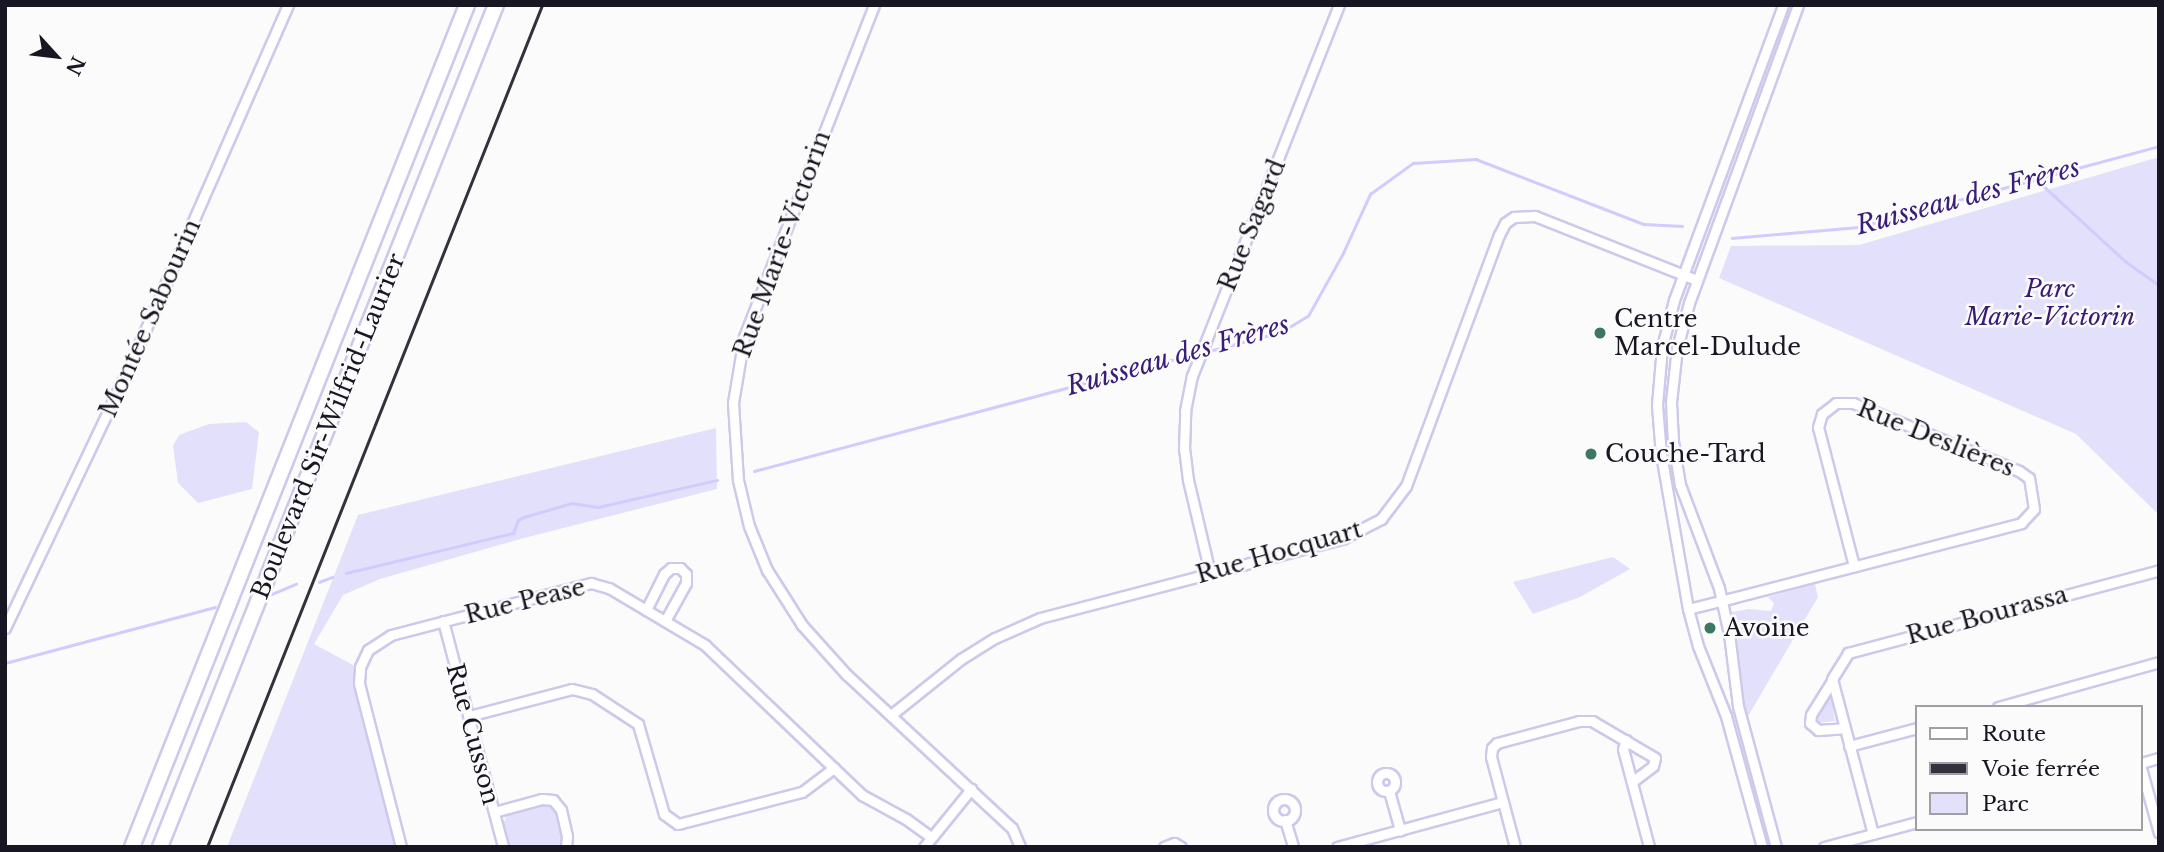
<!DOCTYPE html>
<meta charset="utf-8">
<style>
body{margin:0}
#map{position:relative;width:2164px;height:852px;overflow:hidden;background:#fbfbfb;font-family:"Libre Baskerville",serif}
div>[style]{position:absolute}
.green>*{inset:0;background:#e3e0fb}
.stream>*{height:2.5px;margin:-1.25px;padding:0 1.25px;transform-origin:1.25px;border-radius:1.25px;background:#d1ccfe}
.roads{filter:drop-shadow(2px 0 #ccc9eb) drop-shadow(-2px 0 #ccc9eb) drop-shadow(0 2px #ccc9eb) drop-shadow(0 -2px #ccc9eb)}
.minor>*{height:9px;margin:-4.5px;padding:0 4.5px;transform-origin:4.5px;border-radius:4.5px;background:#fff}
.minor>.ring{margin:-4.5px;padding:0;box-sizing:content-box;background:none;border:9px solid #fff;border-radius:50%}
.highway>*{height:14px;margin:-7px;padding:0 7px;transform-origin:7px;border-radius:7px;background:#fff}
.rail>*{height:2.5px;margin:-1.25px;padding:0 1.25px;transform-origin:1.25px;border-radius:1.25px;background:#33313c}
.dots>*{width:19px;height:19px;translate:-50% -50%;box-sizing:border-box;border:4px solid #fbfbfb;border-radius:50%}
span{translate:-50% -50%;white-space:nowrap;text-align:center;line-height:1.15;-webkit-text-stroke:5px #fbfbfb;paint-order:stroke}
.street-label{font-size:24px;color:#181622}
.park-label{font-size:24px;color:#371c77;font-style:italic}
.poi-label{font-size:24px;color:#181622}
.left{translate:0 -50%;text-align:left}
.water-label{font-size:26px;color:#381d79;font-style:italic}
.frame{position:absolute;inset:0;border:7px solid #181622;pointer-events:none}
.legend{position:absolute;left:1915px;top:705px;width:228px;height:126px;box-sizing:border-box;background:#fbfbfb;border:2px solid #a09fa4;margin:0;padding:9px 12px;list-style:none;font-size:21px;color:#181622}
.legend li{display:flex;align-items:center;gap:14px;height:35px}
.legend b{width:35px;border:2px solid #a09fa4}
.north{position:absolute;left:21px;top:21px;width:70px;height:70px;-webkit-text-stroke:5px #fbfbfb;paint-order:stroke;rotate:117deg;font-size:19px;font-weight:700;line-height:28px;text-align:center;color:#181622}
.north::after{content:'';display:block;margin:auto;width:24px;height:32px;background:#181622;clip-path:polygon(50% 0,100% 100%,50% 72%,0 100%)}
</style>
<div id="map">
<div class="green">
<i style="clip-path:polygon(2159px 157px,2159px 515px,2076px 434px,1719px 278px,1731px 246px,1859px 245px)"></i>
<i style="clip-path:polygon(246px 422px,259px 432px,252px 489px,198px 503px,178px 483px,173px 446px,179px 435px,209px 424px)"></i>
<i style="clip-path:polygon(716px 428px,717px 489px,524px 538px,380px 579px,343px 595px,314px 644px,355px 666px,356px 696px,395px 847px,227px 847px,358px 515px)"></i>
<i style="clip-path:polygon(1613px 557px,1630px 569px,1580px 597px,1533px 614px,1513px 582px)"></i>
<i style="clip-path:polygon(1815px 584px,1818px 597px,1747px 718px,1732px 612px,1749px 609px,1771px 611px,1774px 603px,1768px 597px)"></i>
<i style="clip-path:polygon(1828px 698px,1831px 699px,1835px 721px,1818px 723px,1817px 718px)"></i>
<i style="clip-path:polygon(546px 805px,556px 812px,562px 836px,560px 845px,509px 847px,503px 824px,507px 815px)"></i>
</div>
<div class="stream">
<i style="left:2037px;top:180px;width:120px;rotate:42.6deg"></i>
<i style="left:2125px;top:261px;width:42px;rotate:35.2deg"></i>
<i style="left:1732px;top:238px;width:127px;rotate:-5deg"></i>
<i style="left:1859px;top:227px;width:311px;rotate:-15.1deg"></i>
<i style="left:1205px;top:352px;width:79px;rotate:-14.7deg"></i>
<i style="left:1281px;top:332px;width:31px;rotate:-31deg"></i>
<i style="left:1308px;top:316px;width:72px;rotate:-60.9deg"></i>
<i style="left:1343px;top:253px;width:65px;rotate:-65.4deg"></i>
<i style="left:1370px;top:194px;width:53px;rotate:-35.8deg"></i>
<i style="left:1413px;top:163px;width:63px;rotate:-3.6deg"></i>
<i style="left:1476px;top:159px;width:180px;rotate:21.2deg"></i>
<i style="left:1644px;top:224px;width:38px;rotate:3deg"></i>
<i style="left:754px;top:471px;width:460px;rotate:-14.9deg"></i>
<i style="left:346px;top:573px;width:172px;rotate:-13.5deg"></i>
<i style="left:513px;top:533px;width:14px;rotate:-69deg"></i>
<i style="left:518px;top:520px;width:7px;rotate:-27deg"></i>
<i style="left:524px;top:517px;width:50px;rotate:-16.3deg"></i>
<i style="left:572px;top:503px;width:26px;rotate:9deg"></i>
<i style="left:598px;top:507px;width:122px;rotate:-12.8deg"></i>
<i style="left:319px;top:582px;width:14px;rotate:-21deg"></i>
<i style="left:272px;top:594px;width:26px;rotate:-23deg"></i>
<i style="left:5px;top:663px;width:217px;rotate:-14.9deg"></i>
</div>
<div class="roads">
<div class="minor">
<i style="left:874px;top:5px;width:357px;rotate:111.4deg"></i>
<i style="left:744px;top:337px;width:67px;rotate:99.5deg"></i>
<i style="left:733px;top:403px;width:77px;rotate:86.3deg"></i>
<i style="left:738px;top:480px;width:47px;rotate:76.6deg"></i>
<i style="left:749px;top:526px;width:48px;rotate:67.8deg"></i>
<i style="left:767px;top:570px;width:65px;rotate:57.5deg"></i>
<i style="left:802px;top:625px;width:66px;rotate:48.1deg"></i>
<i style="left:846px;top:674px;width:226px;rotate:42.9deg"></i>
<i style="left:1012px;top:828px;width:21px;rotate:67deg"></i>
<i style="left:1210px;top:573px;width:96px;rotate:-103.3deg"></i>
<i style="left:1188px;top:480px;width:31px;rotate:-97deg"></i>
<i style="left:1184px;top:449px;width:38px;rotate:-88deg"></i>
<i style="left:1185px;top:411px;width:36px;rotate:-79deg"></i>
<i style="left:1192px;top:376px;width:399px;rotate:-68.4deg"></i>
<i style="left:1688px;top:609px;width:45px;rotate:-14deg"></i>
<i style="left:1732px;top:598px;width:299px;rotate:-14.5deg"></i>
<i style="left:2021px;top:523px;width:19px;rotate:-47deg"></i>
<i style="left:2034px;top:509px;width:31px;rotate:-99deg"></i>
<i style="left:2029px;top:478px;width:12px;rotate:-145deg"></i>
<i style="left:2019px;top:471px;width:179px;rotate:-157.7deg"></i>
<i style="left:1853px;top:403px;width:17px;rotate:180deg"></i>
<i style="left:1836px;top:403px;width:18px;rotate:142deg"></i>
<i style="left:1822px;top:414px;width:14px;rotate:107deg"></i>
<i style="left:1818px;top:427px;width:144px;rotate:75.5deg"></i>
<i style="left:646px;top:610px;width:40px;rotate:-63.4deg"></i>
<i style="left:664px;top:574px;width:9px;rotate:-41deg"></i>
<i style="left:671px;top:568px;width:9px"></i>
<i style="left:680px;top:568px;width:8px;rotate:45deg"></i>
<i style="left:686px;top:574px;width:9px;rotate:90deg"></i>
<i style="left:686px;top:583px;width:43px;rotate:118.9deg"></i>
<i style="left:443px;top:621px;width:234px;rotate:75.1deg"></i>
<i style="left:5px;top:628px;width:299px;rotate:-64.6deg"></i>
<i style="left:133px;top:358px;width:386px;rotate:-66.3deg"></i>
<i style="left:1832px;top:681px;width:40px;rotate:122deg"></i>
<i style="left:1811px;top:715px;width:8px;rotate:97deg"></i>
<i style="left:1810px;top:723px;width:11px;rotate:41deg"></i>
<i style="left:1818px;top:730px;width:26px;rotate:-4deg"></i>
<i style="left:1998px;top:707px;width:167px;rotate:-15.6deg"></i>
<i style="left:891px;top:715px;width:90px;rotate:-38.7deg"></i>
<i style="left:961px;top:659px;width:40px;rotate:-32deg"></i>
<i style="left:995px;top:638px;width:49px;rotate:-24deg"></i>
<i style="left:1040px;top:618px;width:314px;rotate:-14.7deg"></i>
<i style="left:1344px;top:538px;width:42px;rotate:-27.2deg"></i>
<i style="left:1381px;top:519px;width:41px;rotate:-52.9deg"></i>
<i style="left:1406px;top:486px;width:268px;rotate:-69.7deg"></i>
<i style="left:1499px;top:235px;width:13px;rotate:-63deg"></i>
<i style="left:1505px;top:223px;width:11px;rotate:-34deg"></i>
<i style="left:1514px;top:217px;width:21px;rotate:-3deg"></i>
<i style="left:1535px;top:216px;width:174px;rotate:21.6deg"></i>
<i style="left:469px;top:716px;width:106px;rotate:-14.7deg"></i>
<i style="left:572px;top:689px;width:21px;rotate:14deg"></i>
<i style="left:592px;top:694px;width:55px;rotate:33.1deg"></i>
<i style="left:638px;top:724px;width:94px;rotate:73.9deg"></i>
<i style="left:664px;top:814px;width:17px;rotate:36deg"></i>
<i style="left:678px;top:824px;width:128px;rotate:-14.5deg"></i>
<i style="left:802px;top:792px;width:40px;rotate:-37deg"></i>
<i style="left:1626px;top:740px;width:9px;rotate:108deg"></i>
<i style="left:1623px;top:749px;width:101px;rotate:75.1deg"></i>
<i style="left:1849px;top:746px;width:70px;rotate:-14.8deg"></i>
<i style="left:2141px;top:763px;width:19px;rotate:-16deg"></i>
<i style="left:2141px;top:768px;width:67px;rotate:74.5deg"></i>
<i class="ring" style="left:1377px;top:773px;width:9px;height:9px"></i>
<i style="left:1389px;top:791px;width:41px;rotate:74.2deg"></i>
<i class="ring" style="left:1273px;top:799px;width:13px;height:13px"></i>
<i style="left:494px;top:812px;width:50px;rotate:-15.2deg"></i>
<i style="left:542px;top:799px;width:11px;rotate:5deg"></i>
<i style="left:553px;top:800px;width:13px;rotate:51deg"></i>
<i style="left:561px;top:810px;width:27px;rotate:77deg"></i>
<i style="left:567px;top:836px;width:11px;rotate:95deg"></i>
<i style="left:1285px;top:820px;width:28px;rotate:73deg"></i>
<i style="left:1873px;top:834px;width:160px;rotate:-104.8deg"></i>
<i style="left:1832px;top:679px;width:31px;rotate:-58deg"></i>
<i style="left:1848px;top:653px;width:322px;rotate:-14.9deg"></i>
<i style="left:401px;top:847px;width:169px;rotate:-104.4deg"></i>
<i style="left:359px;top:683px;width:16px;rotate:-86deg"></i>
<i style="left:360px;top:667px;width:19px;rotate:-65deg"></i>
<i style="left:368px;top:650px;width:27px;rotate:-33deg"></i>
<i style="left:391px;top:635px;width:207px;rotate:-14.6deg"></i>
<i style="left:591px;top:583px;width:19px;rotate:16deg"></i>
<i style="left:609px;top:588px;width:112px;rotate:30.7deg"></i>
<i style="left:705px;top:645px;width:217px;rotate:43.7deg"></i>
<i style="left:862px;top:795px;width:50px;rotate:28.6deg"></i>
<i style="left:906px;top:819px;width:31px;rotate:36deg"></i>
<i style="left:924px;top:847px;width:75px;rotate:-51deg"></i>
<i style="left:1164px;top:847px;width:11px;rotate:-22deg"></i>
<i style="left:1174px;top:843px;width:8px;rotate:30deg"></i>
<i style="left:1337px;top:847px;width:172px;rotate:-15.2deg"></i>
<i style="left:1515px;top:847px;width:93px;rotate:-104.9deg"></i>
<i style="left:1491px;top:757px;width:9px;rotate:-84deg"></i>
<i style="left:1492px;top:748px;width:7px;rotate:-45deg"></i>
<i style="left:1497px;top:743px;width:85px;rotate:-15deg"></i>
<i style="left:1579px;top:721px;width:13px"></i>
<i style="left:1592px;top:721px;width:73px;rotate:30.4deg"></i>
<i style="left:1655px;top:758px;width:8px;rotate:104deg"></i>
<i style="left:1653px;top:766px;width:26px;rotate:143deg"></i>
<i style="left:1762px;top:847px;width:136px;rotate:-105.4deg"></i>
<i style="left:1726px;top:716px;width:75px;rotate:-111.8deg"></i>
<i style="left:1698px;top:646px;width:38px;rotate:-105deg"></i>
<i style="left:1688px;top:609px;width:156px;rotate:-99.9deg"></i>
<i style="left:1661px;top:455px;width:50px;rotate:-94.6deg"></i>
<i style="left:1657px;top:405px;width:58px;rotate:-85.1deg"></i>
<i style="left:1662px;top:347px;width:49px;rotate:-75.7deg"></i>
<i style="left:1674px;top:300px;width:314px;rotate:-69.7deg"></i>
<i style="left:1776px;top:847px;width:146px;rotate:-105.1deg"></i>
<i style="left:1738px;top:706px;width:73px;rotate:-97.1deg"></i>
<i style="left:1729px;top:634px;width:47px;rotate:-102.3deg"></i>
<i style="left:1719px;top:588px;width:110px;rotate:-110.7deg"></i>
<i style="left:1680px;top:485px;width:44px;rotate:-99.2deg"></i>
<i style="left:1673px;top:442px;width:40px;rotate:-92.9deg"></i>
<i style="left:1671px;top:402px;width:54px;rotate:-83.7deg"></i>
<i style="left:1677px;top:348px;width:47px;rotate:-75.1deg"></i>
<i style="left:1689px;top:303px;width:317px;rotate:-69.9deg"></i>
<i style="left:1824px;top:847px;width:96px;rotate:-15deg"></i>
</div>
<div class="highway">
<i style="left:132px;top:847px;width:906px;rotate:-68.3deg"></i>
<i style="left:160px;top:847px;width:907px;rotate:-68.25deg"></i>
</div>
</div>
<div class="rail">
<i style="left:207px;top:847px;width:906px;rotate:-68.3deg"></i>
</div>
<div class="dots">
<i style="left:1600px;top:333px;background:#3b7762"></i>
<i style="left:1591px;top:454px;background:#3b7762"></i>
<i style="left:1710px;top:628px;background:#3b7762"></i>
</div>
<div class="street-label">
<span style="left:1252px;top:225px;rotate:-68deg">Rue Sagard</span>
<span style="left:782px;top:244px;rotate:-70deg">Rue Marie-Victorin</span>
<span style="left:150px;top:318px;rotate:-66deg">Montée Sabourin</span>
<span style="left:328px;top:426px;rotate:-68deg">Boulevard Sir-Wilfrid-Laurier</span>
<span style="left:1936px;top:438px;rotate:22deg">Rue Deslières</span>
<span style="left:1279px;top:552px;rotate:-16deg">Rue Hocquart</span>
<span style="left:525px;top:601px;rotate:-14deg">Rue Pease</span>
<span style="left:1987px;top:615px;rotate:-15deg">Rue Bourassa</span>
<span style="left:473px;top:734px;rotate:75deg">Rue Cusson</span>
</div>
<div class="park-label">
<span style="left:2050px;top:303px">Parc<br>Marie-Victorin</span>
</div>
<div class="poi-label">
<span class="left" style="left:1614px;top:333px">Centre<br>Marcel-Dulude</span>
<span class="left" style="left:1605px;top:454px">Couche-Tard</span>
<span class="left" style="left:1724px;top:628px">Avoine</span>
</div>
<div class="water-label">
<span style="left:1968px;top:197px;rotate:-15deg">Ruisseau des Frères</span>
<span style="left:1178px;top:356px;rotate:-16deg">Ruisseau des Frères</span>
</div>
<div class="frame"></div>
<ul class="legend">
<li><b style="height:9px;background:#fff"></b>Route</li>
<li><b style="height:9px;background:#33313c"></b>Voie ferrée</li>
<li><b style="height:19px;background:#e3e0fb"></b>Parc</li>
</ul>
<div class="north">N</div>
</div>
